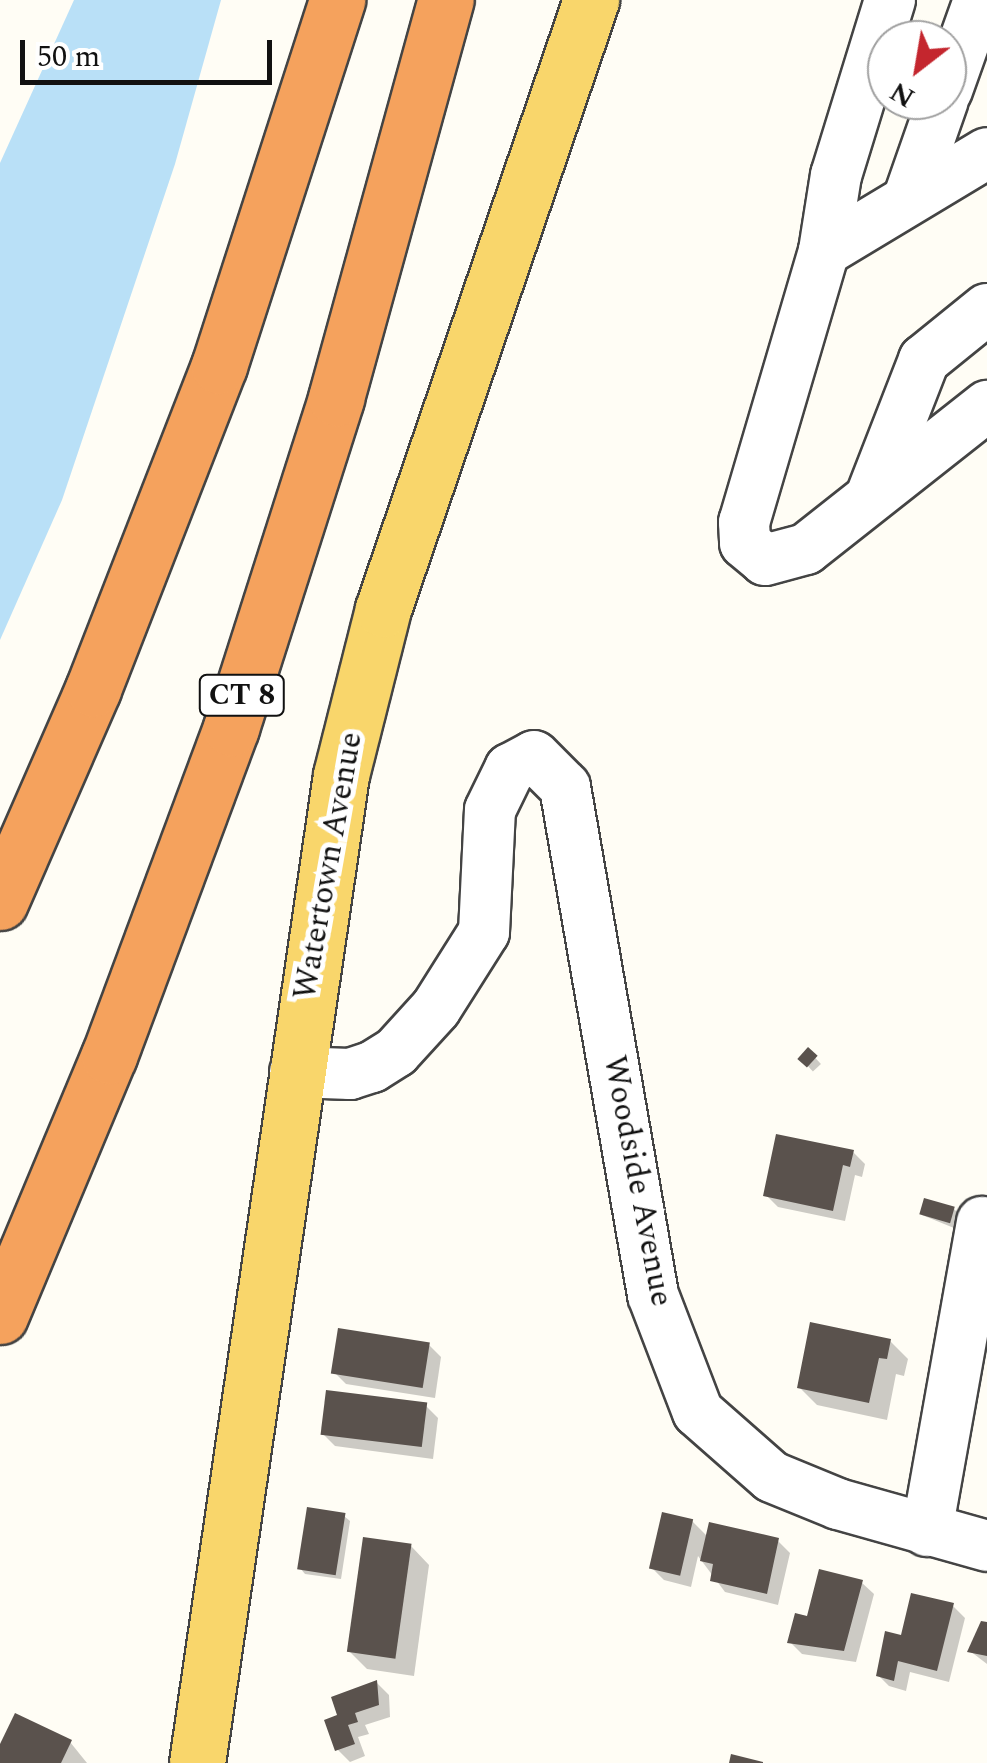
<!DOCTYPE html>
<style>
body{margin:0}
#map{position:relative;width:987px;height:1763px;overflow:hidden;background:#fffdf5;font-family:Spectral,serif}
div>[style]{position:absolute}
.water>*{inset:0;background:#b9e0f7}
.shadow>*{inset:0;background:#0003;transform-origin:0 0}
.building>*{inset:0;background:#5a524d;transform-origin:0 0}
.roads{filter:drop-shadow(2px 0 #444) drop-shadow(-2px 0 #444) drop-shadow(0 2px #444) drop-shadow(0 -2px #444)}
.minor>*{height:50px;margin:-25px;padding:0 25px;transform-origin:25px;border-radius:25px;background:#fff}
.major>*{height:55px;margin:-27.5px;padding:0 27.5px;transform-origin:27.5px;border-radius:27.5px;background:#f9d66b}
.highway>*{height:55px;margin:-27.5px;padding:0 27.5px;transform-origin:27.5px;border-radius:27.5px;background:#f5a25d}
span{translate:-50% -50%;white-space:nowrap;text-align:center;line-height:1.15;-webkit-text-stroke:10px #fff;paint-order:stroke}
.shield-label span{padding:2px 8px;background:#fff;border:2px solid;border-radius:8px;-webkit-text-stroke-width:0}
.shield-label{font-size:30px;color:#111;font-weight:700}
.street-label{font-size:32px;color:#111}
.north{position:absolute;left:867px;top:20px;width:100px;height:100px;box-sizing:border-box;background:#fff;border:2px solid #a0a0a0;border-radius:50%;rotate:211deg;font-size:28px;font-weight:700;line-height:40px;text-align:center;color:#111}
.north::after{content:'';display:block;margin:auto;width:35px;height:45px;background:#c4262e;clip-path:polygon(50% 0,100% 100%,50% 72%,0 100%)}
.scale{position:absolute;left:20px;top:40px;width:252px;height:45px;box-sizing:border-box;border:5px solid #111;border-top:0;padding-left:12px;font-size:30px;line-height:35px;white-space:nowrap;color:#111;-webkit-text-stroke:8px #fff;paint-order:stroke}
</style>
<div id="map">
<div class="water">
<i style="clip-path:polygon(74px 0,221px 0,175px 164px,62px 500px,0 640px,0 163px)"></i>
</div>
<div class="shadow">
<i style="left:808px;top:1050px;width:19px;height:11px;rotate:47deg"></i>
<i style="clip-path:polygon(853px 1152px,865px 1164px,862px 1177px,855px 1175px,845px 1221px,778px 1207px,766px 1195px)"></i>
<i style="clip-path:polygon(954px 1209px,959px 1214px,954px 1228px,922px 1215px)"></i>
<i style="clip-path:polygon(890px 1341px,908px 1359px,904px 1376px,896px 1374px,887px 1420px,817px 1405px,799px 1387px)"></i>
<i style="clip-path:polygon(429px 1345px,441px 1357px,435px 1398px,346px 1384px,334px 1372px)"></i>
<i style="clip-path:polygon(426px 1406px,438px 1418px,433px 1459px,335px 1446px,323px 1434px)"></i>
<i style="clip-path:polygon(344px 1516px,350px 1521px,341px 1579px,305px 1574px,300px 1568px)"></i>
<i style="clip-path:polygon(692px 1521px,708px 1537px,778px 1541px,790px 1553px,778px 1605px,725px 1592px,698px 1556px,691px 1587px,664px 1580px,652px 1568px)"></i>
<i style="clip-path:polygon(411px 1546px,429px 1565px,414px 1676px,367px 1669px,349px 1651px)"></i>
<i style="clip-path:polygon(861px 1582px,874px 1594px,856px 1662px,802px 1654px,790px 1642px)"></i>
<i style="clip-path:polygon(953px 1606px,965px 1618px,949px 1682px,910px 1672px,906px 1691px,889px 1686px,877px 1674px,903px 1638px)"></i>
<i style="clip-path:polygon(987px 1625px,987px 1664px,970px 1651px)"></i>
<i style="clip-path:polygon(377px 1683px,389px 1695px,390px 1717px,365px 1725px,369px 1734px,358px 1737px,365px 1756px,350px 1762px,338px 1750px,341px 1717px)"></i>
<i style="clip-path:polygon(70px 1742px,87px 1763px,0 1763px,0 1750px)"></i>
</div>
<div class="building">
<i style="left:808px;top:1047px;width:13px;height:16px;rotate:42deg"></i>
<i style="clip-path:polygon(776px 1134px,854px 1150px,850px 1167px,843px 1165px,833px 1211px,763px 1196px)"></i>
<i style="left:924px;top:1198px;width:32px;height:17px;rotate:16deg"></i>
<i style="clip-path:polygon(810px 1322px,891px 1339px,887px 1359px,879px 1358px,869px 1403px,797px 1388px)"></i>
<i style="left:338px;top:1328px;width:93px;height:46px;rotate:9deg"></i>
<i style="left:326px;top:1390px;width:102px;height:45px;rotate:7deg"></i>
<i style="left:307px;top:1507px;width:39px;height:63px;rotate:9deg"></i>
<i style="left:662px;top:1512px;width:32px;height:58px;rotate:13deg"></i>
<i style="clip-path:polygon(709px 1522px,779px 1538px,767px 1594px,710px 1581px,713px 1564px,700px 1561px)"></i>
<i style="left:363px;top:1537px;width:49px;height:116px;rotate:8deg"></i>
<i style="clip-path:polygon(819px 1569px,863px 1580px,844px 1651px,787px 1643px,795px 1613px,807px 1616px)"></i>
<i style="clip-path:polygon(911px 1593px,954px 1603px,937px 1671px,898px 1661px,894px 1681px,876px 1676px,885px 1631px,901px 1635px)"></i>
<i style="clip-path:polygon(981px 1621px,987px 1622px,987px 1656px,967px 1652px)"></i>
<i style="clip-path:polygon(377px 1680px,379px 1705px,355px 1713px,358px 1722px,348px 1725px,355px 1744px,335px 1751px,324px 1720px,337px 1715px,331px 1697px)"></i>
<i style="clip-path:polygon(15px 1713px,72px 1740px,61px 1763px,0 1763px,0 1744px)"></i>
<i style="clip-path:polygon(731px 1754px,763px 1762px,763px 1763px,729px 1763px)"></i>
</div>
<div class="roads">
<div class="minor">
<i style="left:890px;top:0;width:183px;rotate:107.1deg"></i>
<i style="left:836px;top:175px;width:77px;rotate:99deg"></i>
<i style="left:824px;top:251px;width:283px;rotate:106.4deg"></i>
<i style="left:744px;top:522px;width:21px;rotate:87deg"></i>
<i style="left:745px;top:543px;width:26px;rotate:40deg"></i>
<i style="left:765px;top:560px;width:42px;rotate:-15deg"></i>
<i style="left:806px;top:549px;width:231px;rotate:-38.3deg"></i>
<i style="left:947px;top:90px;width:96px;rotate:-70.4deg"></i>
<i style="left:909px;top:197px;width:103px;rotate:-70.7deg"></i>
<i style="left:824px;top:251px;width:190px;rotate:-31deg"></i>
<i style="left:873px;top:491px;width:141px;rotate:-68.7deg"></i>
<i style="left:924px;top:360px;width:81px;rotate:-39deg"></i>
<i style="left:295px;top:1072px;width:55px;rotate:2.1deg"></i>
<i style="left:350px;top:1074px;width:23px;rotate:-18deg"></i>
<i style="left:372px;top:1067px;width:28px;rotate:-32deg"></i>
<i style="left:396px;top:1052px;width:59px;rotate:-47.7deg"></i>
<i style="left:436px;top:1008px;width:90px;rotate:-57.7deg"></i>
<i style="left:484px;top:932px;width:122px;rotate:-87.2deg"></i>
<i style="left:490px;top:810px;width:46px;rotate:-64deg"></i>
<i style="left:510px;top:769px;width:27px;rotate:-28deg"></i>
<i style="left:534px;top:756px;width:44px;rotate:45deg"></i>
<i style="left:565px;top:787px;width:516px;rotate:80.17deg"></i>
<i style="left:653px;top:1295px;width:125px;rotate:69deg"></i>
<i style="left:698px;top:1412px;width:98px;rotate:41.3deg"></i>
<i style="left:772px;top:1477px;width:71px;rotate:22.2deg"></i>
<i style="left:838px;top:1504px;width:155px;rotate:15.7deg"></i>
<i style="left:927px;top:1531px;width:314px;rotate:-79.9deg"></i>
</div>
<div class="major">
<i style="left:197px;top:1763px;width:998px;rotate:-81.71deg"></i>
<i style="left:341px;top:775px;width:171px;rotate:-75.8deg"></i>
<i style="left:383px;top:609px;width:644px;rotate:-71.14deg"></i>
</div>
<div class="highway">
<i style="left:0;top:902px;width:232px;rotate:-66.4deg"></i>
<i style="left:93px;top:689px;width:347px;rotate:-68.7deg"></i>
<i style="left:219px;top:366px;width:385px;rotate:-72.1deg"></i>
<i style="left:0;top:1316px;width:282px;rotate:-67.3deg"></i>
<i style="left:109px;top:1056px;width:350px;rotate:-69.6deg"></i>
<i style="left:231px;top:728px;width:346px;rotate:-72.3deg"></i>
<i style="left:336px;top:398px;width:413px;rotate:-74.6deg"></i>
</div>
</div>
<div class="shield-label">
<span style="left:242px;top:695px">CT 8</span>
</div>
<div class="street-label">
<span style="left:329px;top:866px;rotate:-80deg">Watertown Avenue</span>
<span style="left:637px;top:1181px;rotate:79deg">Woodside Avenue</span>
</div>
<div class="north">N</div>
<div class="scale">50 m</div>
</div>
